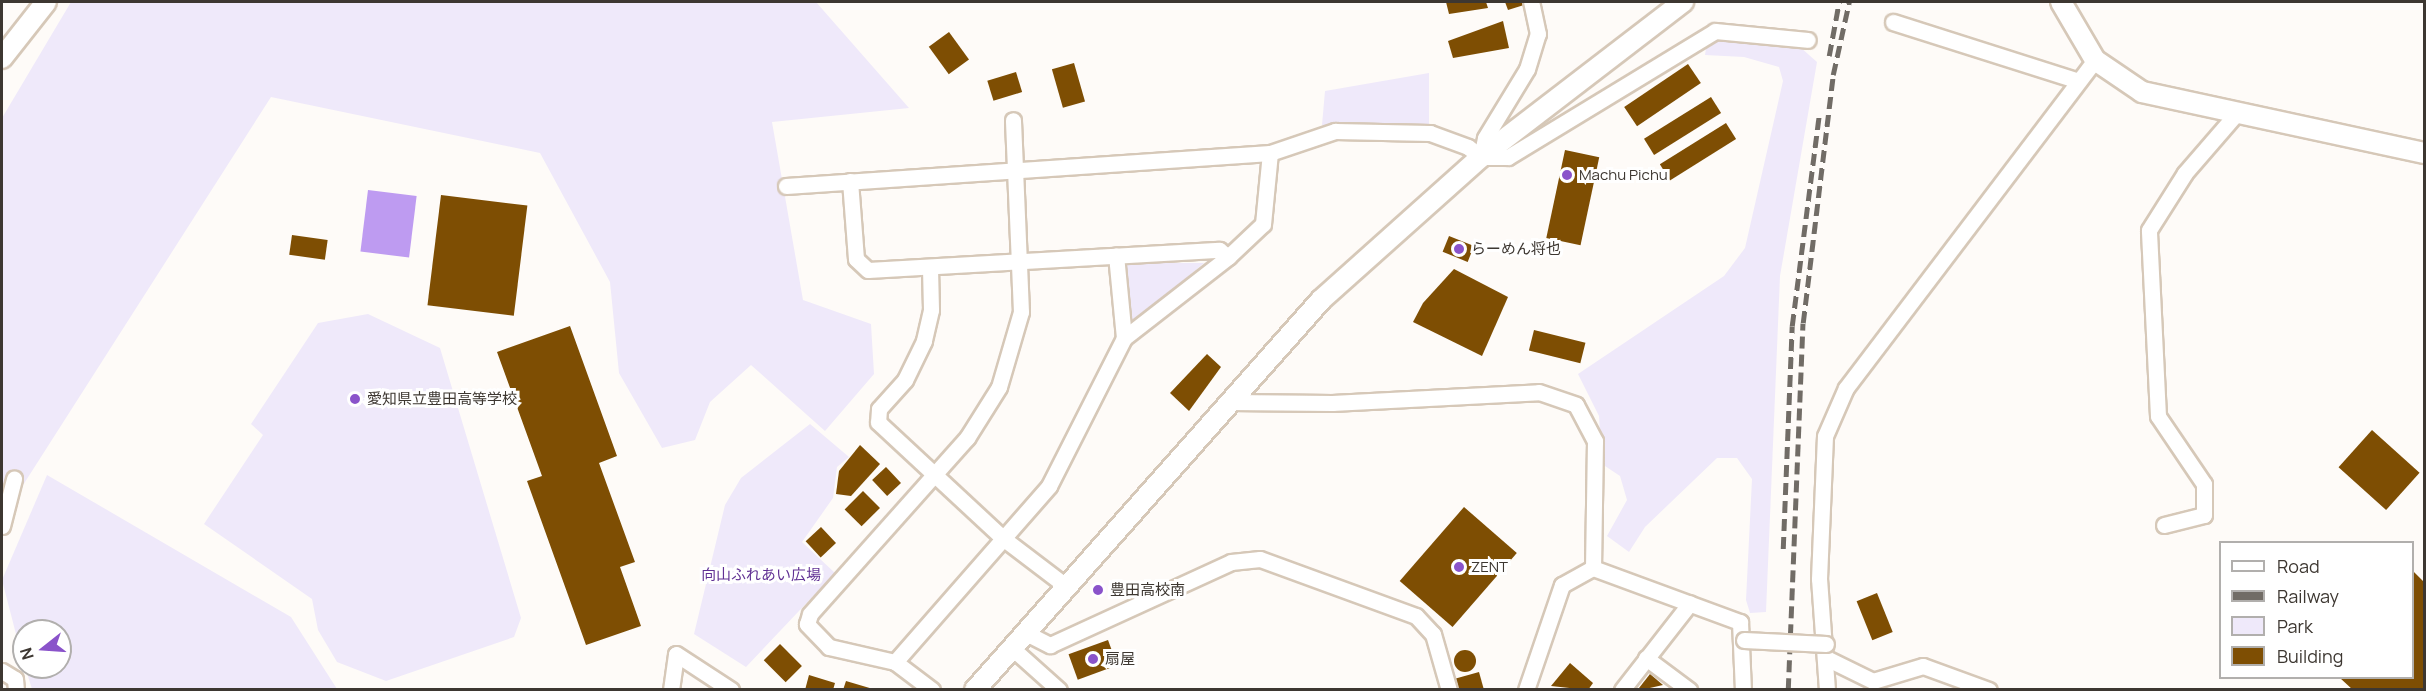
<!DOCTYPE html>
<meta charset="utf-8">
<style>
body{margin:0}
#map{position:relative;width:2426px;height:691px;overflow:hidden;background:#fefbf8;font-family:Manrope,"Noto Sans JP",sans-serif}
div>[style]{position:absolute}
.green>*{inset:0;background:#efe9fa}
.water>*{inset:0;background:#be9bf1;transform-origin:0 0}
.building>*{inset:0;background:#7e4e03;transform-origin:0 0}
.round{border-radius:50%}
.roads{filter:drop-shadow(2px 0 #d6c8b8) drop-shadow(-2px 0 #d6c8b8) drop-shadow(0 2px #d6c8b8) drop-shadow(0 -2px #d6c8b8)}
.minor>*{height:15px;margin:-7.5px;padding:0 7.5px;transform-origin:7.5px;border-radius:7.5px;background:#fff}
.tertiary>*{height:20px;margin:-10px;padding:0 10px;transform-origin:10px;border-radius:10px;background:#fff}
.rail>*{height:4.5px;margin-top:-2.25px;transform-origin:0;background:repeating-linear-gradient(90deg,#716c66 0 12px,transparent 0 18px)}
.bridges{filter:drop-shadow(2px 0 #d6c8b8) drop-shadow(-2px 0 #d6c8b8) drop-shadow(0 2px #d6c8b8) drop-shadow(0 -2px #d6c8b8)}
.minor-bridge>*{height:15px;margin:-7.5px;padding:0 7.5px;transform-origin:7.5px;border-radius:7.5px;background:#fff}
.dots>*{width:16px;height:16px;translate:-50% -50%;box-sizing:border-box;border:3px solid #fff;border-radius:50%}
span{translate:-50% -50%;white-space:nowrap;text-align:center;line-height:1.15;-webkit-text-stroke:6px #fff;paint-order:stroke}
.poi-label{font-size:15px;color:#3d3731}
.left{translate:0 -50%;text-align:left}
.park-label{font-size:15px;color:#613194}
.frame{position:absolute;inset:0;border:3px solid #3d3731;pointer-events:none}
.legend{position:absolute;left:2219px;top:541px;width:195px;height:138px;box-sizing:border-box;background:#fff;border:2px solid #b1afad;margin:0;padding:8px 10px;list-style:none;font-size:18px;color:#3d3731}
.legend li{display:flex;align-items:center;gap:12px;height:30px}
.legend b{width:30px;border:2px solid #b1afad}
.north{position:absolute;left:12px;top:619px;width:60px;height:60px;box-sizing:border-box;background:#fff;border:2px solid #b1afad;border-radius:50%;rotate:253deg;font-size:16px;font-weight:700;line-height:24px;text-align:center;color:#3d3731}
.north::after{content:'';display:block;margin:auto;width:21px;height:27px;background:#8a53ca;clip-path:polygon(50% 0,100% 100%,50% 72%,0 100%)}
</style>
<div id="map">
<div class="green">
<i style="clip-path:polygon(71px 2px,816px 2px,909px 108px,772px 122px,803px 300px,871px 324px,874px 374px,825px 431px,751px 365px,710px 402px,695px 440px,662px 448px,619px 373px,610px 282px,540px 153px,271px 97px,2px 518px,2px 118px)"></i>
<i style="clip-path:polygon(1723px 39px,1800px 47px,1817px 62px,1780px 276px,1766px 612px,1750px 613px,1746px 600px,1752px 479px,1737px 458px,1717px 458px,1645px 527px,1629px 552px,1607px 536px,1627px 500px,1620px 476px,1602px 464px,1599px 416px,1578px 374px,1724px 276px,1745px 248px,1783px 81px,1779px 67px,1744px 57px,1705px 55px,1707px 42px)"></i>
<i style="clip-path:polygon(1429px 73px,1429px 126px,1322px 125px,1325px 91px)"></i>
<i style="clip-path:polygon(1126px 263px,1204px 263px,1132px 324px)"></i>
<i style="clip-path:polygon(368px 314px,440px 348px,521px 618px,514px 637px,386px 681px,337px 662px,318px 630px,312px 599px,204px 524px,263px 435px,251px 424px,318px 323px)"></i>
<i style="clip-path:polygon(810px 424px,849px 457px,837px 467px,833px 498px,802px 542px,835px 573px,746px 667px,694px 634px,725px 505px,741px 478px)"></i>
<i style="clip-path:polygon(47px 475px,291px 617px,337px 689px,32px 689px,25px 667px,60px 667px,60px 631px,24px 631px,24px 665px,2px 580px)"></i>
</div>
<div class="water">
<i style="left:368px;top:190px;width:49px;height:62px;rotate:7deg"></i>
</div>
<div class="building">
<i style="clip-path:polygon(1446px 2px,1486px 2px,1488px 8px,1449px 14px)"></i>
<i style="clip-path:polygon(1505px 2px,1523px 2px,1524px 5px,1508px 10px)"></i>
<i style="clip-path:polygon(1503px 21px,1509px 48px,1453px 58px,1448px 41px)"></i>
<i style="left:949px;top:32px;width:34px;height:25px;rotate:54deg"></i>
<i style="left:1074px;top:63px;width:40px;height:23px;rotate:74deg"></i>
<i style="left:1688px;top:64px;width:23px;height:77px;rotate:56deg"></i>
<i style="left:1016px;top:72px;width:21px;height:30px;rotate:73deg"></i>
<i style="left:1711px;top:97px;width:19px;height:79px;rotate:58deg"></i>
<i style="left:1726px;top:123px;width:19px;height:78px;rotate:58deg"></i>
<i style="left:1565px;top:150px;width:35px;height:90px;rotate:12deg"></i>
<i style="left:441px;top:195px;width:87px;height:111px;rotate:7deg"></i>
<i style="left:292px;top:235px;width:36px;height:20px;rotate:8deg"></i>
<i style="left:1449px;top:236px;width:27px;height:17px;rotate:22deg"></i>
<i style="clip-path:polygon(1454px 269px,1508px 297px,1482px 356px,1413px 322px,1423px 303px)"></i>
<i style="clip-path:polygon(570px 326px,617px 456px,599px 463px,635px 562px,620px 567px,641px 626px,586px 645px,527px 481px,542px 476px,497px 352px)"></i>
<i style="left:1534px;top:330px;width:53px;height:21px;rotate:14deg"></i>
<i style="clip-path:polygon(1207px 354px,1221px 367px,1189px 411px,1170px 393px)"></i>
<i style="left:2372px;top:430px;width:64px;height:50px;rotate:42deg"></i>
<i style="clip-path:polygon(860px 445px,880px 464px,851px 496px,836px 494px,839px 471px)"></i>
<i style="left:886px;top:467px;width:22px;height:19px;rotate:47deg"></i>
<i style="left:863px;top:491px;width:24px;height:26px;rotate:45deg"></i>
<i style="left:1464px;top:507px;width:70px;height:98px;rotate:41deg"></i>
<i style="left:821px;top:527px;width:22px;height:21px;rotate:47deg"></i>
<i style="clip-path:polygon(2412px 570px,2424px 582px,2424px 690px,2353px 690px,2340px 678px,2412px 678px)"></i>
<i style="left:1877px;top:593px;width:42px;height:22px;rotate:68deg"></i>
<i style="left:1108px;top:640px;width:27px;height:42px;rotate:70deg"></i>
<i style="left:780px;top:644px;width:31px;height:23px;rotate:45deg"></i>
<i class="round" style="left:1454px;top:650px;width:22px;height:22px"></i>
<i style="clip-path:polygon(1570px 663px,1593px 683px,1588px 690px,1551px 686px)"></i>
<i style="clip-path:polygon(1479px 672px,1484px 690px,1457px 690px,1454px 679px)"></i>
<i style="clip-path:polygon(1650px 674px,1663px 685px,1641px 690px,1639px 688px)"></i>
<i style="clip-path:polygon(809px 675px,835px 683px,833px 690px,805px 690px)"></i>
<i style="clip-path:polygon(846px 681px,873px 689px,873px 690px,843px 690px)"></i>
</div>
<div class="roads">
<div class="minor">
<i style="left:1893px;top:22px;width:192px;rotate:17.6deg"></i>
<i style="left:1481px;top:157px;width:19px;rotate:-78deg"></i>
<i style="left:1485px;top:138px;width:81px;rotate:-58.7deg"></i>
<i style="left:1527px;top:69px;width:37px;rotate:-73deg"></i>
<i style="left:1538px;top:34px;width:33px;rotate:-102deg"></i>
<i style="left:850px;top:181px;width:78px;rotate:85.6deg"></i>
<i style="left:856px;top:259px;width:16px;rotate:43deg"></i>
<i style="left:868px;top:270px;width:352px;rotate:-3.3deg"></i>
<i style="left:1219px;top:250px;width:11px;rotate:38deg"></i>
<i style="left:1228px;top:257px;width:48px;rotate:-43.3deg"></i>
<i style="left:1263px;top:224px;width:71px;rotate:-84.4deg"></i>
<i style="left:786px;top:186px;width:485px;rotate:-3.9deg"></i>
<i style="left:1270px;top:153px;width:69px;rotate:-18.7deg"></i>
<i style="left:1335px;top:131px;width:95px;rotate:1.2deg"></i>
<i style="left:1430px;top:133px;width:40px;rotate:20.2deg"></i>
<i style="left:1468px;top:147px;width:16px;rotate:38deg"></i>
<i style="left:1481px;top:157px;width:27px"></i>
<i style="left:1508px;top:157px;width:242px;rotate:-31.3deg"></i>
<i style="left:1715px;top:31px;width:93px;rotate:5.5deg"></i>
<i style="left:930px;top:268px;width:42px;rotate:88.6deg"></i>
<i style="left:931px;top:310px;width:32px;rotate:103deg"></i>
<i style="left:924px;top:341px;width:43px;rotate:116deg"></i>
<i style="left:905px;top:380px;width:39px;rotate:132deg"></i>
<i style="left:879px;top:409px;width:13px;rotate:94deg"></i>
<i style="left:878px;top:422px;width:172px;rotate:42.9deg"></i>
<i style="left:1004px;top:539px;width:78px;rotate:37.2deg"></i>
<i style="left:1124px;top:338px;width:132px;rotate:-37.9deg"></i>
<i style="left:1230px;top:402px;width:102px;rotate:0.6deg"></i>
<i style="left:1332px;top:403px;width:207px;rotate:-3deg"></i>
<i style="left:1539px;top:392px;width:39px;rotate:19deg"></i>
<i style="left:1576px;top:405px;width:41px;rotate:62.2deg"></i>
<i style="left:1595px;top:441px;width:127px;rotate:90.9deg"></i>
<i style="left:2164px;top:525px;width:41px;rotate:-14deg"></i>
<i style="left:2204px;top:515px;width:31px;rotate:-90deg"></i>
<i style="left:2204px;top:484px;width:82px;rotate:-124.1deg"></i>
<i style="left:2158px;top:416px;width:186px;rotate:-92.8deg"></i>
<i style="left:2149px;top:230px;width:67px;rotate:-57.7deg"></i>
<i style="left:2185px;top:173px;width:78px;rotate:-49.2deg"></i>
<i style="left:2px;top:526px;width:49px;rotate:-75.7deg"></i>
<i style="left:1026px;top:633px;width:27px;rotate:27deg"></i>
<i style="left:1050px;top:645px;width:199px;rotate:-24.6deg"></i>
<i style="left:1231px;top:562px;width:29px;rotate:-6deg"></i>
<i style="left:1260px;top:559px;width:166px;rotate:20.1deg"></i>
<i style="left:1416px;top:616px;width:25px;rotate:47deg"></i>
<i style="left:1433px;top:634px;width:58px;rotate:74.1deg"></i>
<i style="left:1012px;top:648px;width:63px;rotate:41.8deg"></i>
<i style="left:1646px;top:658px;width:54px;rotate:36.7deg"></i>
<i style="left:1828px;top:659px;width:50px;rotate:26.1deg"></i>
<i style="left:1873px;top:681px;width:52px;rotate:-16.7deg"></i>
<i style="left:1923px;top:666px;width:70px;rotate:20deg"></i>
<i style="left:895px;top:662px;width:234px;rotate:-48.8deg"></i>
<i style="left:1049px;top:486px;width:166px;rotate:-63.1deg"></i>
<i style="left:1124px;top:338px;width:83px;rotate:-95.5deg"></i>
<i style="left:2px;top:671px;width:15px;rotate:32deg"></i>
<i style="left:15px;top:679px;width:11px;rotate:85deg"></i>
<i style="left:671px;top:690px;width:36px;rotate:-82deg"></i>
<i style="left:676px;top:654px;width:66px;rotate:33.2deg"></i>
<i style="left:932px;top:690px;width:46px;rotate:-142.9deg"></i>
<i style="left:895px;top:662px;width:68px;rotate:-167.2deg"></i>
<i style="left:829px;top:647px;width:32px;rotate:-134deg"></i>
<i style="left:807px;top:624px;width:10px;rotate:-73deg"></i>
<i style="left:810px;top:614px;width:236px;rotate:-48.3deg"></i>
<i style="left:967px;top:438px;width:60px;rotate:-57.9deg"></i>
<i style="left:999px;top:387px;width:78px;rotate:-73.7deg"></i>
<i style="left:1021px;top:312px;width:192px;rotate:-92.4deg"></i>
<i style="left:1526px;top:690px;width:111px;rotate:-71.1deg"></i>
<i style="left:1562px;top:585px;width:35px;rotate:-29deg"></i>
<i style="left:1593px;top:568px;width:157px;rotate:20.2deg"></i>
<i style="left:1740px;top:622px;width:68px;rotate:87.5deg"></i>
<i style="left:1622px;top:690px;width:110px;rotate:-52deg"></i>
<i style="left:1827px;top:690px;width:111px;rotate:-94.1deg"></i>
<i style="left:1819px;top:579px;width:143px;rotate:-87.6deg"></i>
<i style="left:1825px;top:436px;width:52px;rotate:-66.4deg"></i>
<i style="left:1846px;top:388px;width:412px;rotate:-52.8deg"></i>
</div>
<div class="tertiary">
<i style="left:2061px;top:2px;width:67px;rotate:59.6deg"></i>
<i style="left:2095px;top:60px;width:57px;rotate:34.2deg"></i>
<i style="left:2142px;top:92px;width:289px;rotate:12.2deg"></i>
<i style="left:2px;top:58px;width:71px;rotate:-51.8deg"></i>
<i style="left:975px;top:690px;width:521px;rotate:-48.42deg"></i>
<i style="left:1321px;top:300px;width:215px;rotate:-41.8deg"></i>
<i style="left:1481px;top:157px;width:255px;rotate:-37.5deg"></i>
</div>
</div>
<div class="rail">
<i style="left:1829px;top:56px;width:55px;rotate:-79.5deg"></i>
<i style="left:1783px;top:549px;width:223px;rotate:-87.7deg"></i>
<i style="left:1792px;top:326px;width:212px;rotate:-82.7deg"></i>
<i style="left:1788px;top:690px;width:367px;rotate:-87.7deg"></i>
<i style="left:1803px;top:323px;width:250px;rotate:-83.1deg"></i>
<i style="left:1833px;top:75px;width:75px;rotate:-77.6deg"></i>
</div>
<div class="bridges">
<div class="minor-bridge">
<i style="left:1744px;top:640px;width:82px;rotate:2.8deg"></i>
</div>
</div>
<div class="dots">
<i style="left:1567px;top:175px;background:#8a53ca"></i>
<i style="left:1459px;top:249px;background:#8a53ca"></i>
<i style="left:355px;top:399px;background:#8a53ca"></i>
<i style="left:1459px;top:567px;background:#8a53ca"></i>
<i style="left:1098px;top:590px;background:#8a53ca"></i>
<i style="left:1093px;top:659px;background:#8a53ca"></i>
</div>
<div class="poi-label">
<span class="left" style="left:1579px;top:175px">Machu Pichu</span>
<span class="left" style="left:1471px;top:249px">らーめん将也</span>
<span class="left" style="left:367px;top:399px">愛知県立豊田高等学校</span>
<span class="left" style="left:1471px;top:567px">ZENT</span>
<span class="left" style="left:1110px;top:590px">豊田高校南</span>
<span class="left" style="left:1105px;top:659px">扇屋</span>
</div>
<div class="park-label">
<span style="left:761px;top:575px">向山ふれあい広場</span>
</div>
<div class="frame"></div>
<ul class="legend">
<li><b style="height:8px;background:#fff"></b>Road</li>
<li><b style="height:8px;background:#716c66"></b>Railway</li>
<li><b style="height:16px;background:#efe9fa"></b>Park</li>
<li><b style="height:16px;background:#7e4e03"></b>Building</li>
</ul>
<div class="north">N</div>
</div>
